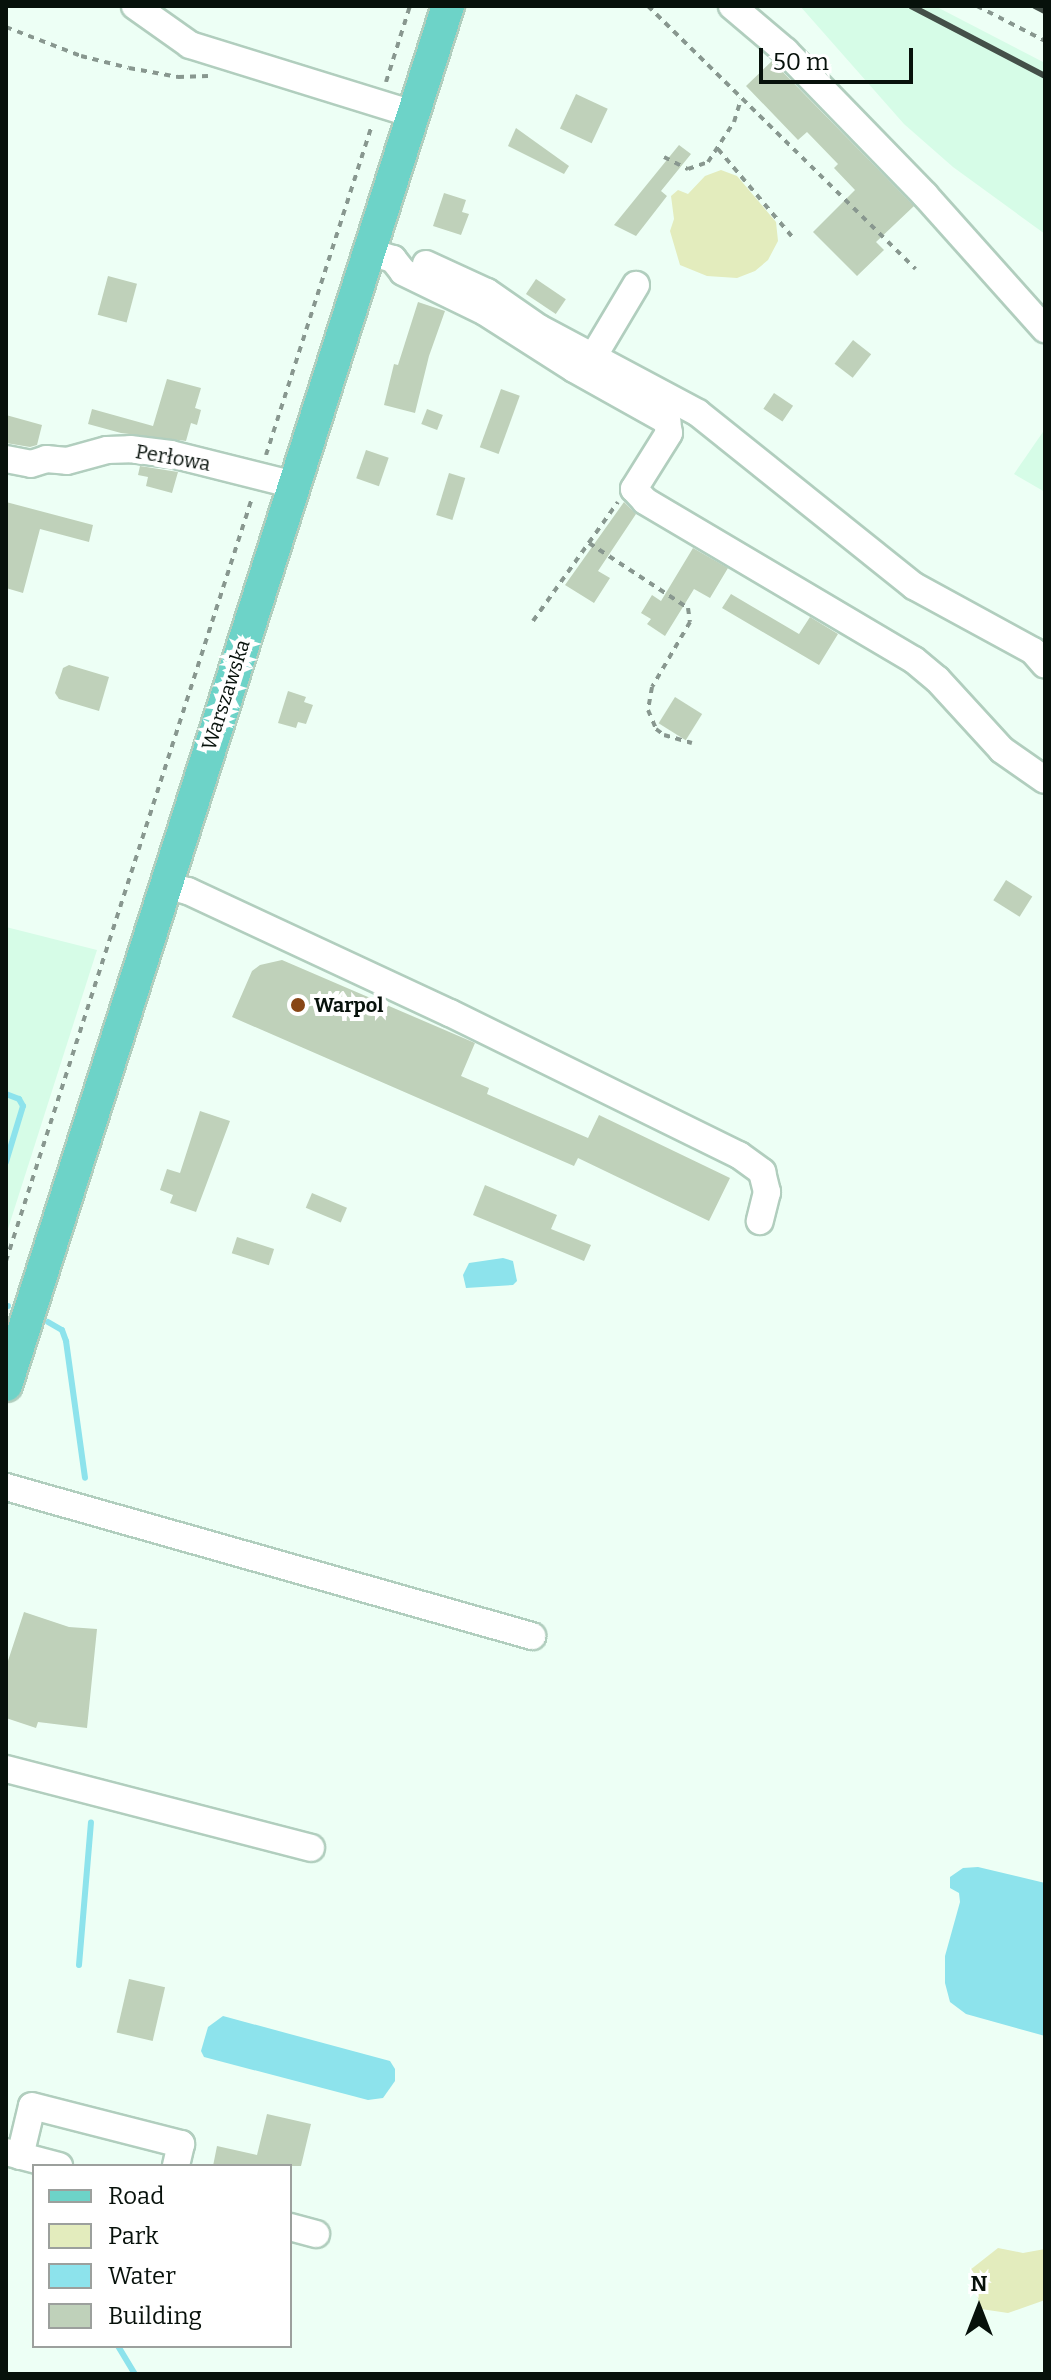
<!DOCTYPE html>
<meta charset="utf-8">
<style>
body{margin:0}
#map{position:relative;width:1051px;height:2380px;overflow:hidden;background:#edfff5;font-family:Bitter,serif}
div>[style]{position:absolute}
.built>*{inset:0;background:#d6fce7}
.green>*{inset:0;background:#e3ecbd}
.water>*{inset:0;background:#8de3ec}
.stream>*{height:6px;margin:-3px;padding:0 3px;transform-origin:3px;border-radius:3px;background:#8de3ec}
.building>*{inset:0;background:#bfd1ba;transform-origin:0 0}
.path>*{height:4px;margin-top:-2px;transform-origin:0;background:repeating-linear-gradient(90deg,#88978f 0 6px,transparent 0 12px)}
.roads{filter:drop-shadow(2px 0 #b1cebe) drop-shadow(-2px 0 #b1cebe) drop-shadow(0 2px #b1cebe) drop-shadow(0 -2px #b1cebe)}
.minor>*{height:26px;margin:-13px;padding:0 13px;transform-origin:13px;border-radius:13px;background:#fff}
.major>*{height:32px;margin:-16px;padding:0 16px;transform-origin:16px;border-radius:16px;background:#6dd3c8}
.rail>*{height:6px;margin:-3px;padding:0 3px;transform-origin:3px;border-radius:3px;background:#445049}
.dots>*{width:22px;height:22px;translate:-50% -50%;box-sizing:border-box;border:4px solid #fff;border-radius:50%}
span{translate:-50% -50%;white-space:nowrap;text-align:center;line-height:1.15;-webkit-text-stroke:8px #fff;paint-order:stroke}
.street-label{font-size:20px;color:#07110b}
.poi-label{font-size:20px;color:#07110b;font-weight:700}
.left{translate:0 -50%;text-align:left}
.frame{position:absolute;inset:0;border:8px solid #07110b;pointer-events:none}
.legend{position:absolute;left:32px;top:2164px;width:260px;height:184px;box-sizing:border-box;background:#fff;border:2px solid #9ca09d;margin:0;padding:10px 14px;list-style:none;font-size:24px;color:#07110b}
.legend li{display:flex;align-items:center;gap:16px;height:40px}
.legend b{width:40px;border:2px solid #9ca09d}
.north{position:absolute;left:939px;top:2268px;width:80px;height:80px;-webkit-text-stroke:6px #fff;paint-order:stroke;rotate:0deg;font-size:22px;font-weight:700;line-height:32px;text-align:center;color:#07110b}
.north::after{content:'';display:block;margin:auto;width:28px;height:36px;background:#07110b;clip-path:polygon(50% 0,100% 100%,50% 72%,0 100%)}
.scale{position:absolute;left:759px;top:48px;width:154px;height:36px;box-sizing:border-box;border:4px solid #07110b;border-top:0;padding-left:10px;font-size:24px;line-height:28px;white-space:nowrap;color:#07110b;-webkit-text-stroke:6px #fff;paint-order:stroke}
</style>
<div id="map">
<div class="built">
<i style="clip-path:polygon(800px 6px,935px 6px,1045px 63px,1045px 234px,953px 167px,904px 124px)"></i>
<i style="clip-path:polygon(1045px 429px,1045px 492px,1014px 474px)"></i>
<i style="clip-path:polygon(6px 927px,97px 950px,6px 1235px)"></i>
</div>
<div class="green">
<i style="clip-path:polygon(721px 170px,737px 176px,776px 222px,778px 241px,768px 260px,755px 271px,737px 278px,707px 276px,680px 265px,670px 231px,674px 219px,671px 196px,678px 190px,688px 194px,705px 176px)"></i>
<i style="clip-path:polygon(998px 2248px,1023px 2253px,1045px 2249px,1045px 2300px,1008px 2313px,981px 2309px,970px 2270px)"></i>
</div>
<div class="water">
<i style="clip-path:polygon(503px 1258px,513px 1261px,517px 1281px,513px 1285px,466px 1288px,463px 1275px,469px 1263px)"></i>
<i style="clip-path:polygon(978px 1867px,1045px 1883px,1045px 2036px,966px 2014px,950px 2002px,945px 1983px,945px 1956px,960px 1902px,959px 1893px,950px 1888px,950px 1877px,963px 1868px)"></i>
<i style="clip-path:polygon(223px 2016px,390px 2061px,395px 2069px,395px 2081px,383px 2098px,368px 2100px,204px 2057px,201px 2051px,208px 2027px)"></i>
</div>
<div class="stream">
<i style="left:6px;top:1094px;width:14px;rotate:21deg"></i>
<i style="left:19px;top:1099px;width:8px;rotate:60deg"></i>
<i style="left:23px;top:1106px;width:59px;rotate:106.9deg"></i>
<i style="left:6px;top:1306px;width:2px"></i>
<i style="left:48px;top:1322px;width:16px;rotate:30deg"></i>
<i style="left:62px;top:1330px;width:12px;rotate:70deg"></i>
<i style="left:66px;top:1341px;width:138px;rotate:82.1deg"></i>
<i style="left:79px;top:1965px;width:143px;rotate:-85.2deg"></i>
<i style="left:118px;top:2346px;width:33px;rotate:59deg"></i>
</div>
<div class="building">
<i style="clip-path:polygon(772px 61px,914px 206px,876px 242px,884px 250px,857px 276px,813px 232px,855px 190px,834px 168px,838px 164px,807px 132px,798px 140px,746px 86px)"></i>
<i style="left:576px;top:94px;width:35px;height:38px;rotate:25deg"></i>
<i style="clip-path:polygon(516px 128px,569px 166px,564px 174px,508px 146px)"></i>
<i style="clip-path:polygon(679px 145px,691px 154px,661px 191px,667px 196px,636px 236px,614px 225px)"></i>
<i style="clip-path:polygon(444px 193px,466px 200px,462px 212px,469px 214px,461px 235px,433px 226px)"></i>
<i style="left:108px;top:276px;width:30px;height:40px;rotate:15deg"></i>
<i style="left:536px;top:279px;width:36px;height:18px;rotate:34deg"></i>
<i style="clip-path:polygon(418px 302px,445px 311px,429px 356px,415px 413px,384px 405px,394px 364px,398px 365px)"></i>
<i style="left:853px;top:340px;width:23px;height:30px;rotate:38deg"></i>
<i style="clip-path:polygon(167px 379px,201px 388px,195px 408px,201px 410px,197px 425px,191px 423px,186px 441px,121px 433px,88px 424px,92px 409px,153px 426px)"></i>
<i style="left:501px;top:389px;width:20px;height:62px;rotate:20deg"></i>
<i style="left:774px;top:393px;width:23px;height:19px;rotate:34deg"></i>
<i style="left:427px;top:409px;width:17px;height:16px;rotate:21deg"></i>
<i style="clip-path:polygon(6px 415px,42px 425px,37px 445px,30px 447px,6px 443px)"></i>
<i style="left:366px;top:450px;width:24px;height:30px;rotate:19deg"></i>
<i style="clip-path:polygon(140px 466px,178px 472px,172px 493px,146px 486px,148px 477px,138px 475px)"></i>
<i style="left:449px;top:473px;width:17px;height:44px;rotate:17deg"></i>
<i style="clip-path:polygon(6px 502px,93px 525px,89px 542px,40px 529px,23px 593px,6px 588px)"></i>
<i style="clip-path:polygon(624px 502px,636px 514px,598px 571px,610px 578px,594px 603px,565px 585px)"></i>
<i style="clip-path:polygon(693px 548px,728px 568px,710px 598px,694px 589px,665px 636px,647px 624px,651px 619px,641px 613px,652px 595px,661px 601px)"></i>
<i style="clip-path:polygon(731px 594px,799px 634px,810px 617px,838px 634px,819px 665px,722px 608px)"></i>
<i style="clip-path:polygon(69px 665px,109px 677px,99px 711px,59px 699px,55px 693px,63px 668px)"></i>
<i style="clip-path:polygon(288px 691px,306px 697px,304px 702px,313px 705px,306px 724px,298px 722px,296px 728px,278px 723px)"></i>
<i style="left:675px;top:697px;width:32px;height:31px;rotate:32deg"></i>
<i style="left:1006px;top:880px;width:31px;height:24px;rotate:32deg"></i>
<i style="clip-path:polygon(282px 960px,475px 1043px,461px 1076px,489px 1088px,487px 1094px,588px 1138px,599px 1115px,730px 1178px,709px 1221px,578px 1158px,574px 1166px,232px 1017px,252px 971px,260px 965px)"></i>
<i style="clip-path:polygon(200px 1111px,230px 1121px,196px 1212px,170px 1203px,173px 1195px,160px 1190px,167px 1169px,180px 1173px)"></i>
<i style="clip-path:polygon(485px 1185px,557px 1215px,551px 1229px,591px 1245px,584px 1261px,473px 1215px)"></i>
<i style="left:312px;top:1193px;width:38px;height:16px;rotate:23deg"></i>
<i style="left:237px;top:1237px;width:39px;height:17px;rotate:18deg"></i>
<i style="clip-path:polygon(24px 1612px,69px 1627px,97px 1629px,87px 1728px,38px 1722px,36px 1728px,6px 1718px,6px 1667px)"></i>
<i style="left:129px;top:1979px;width:37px;height:55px;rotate:13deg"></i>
<i style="clip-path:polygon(267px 2114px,311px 2124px,301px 2166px,213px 2166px,217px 2146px,257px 2155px)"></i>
</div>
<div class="path">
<i style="left:648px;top:6px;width:375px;rotate:44.5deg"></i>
<i style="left:977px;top:6px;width:76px;rotate:27.2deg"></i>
<i style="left:6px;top:27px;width:80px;rotate:21.1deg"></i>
<i style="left:81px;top:56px;width:49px;rotate:14deg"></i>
<i style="left:129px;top:68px;width:50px;rotate:10.4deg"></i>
<i style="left:178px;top:77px;width:30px;rotate:-2deg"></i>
<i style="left:386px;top:82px;width:80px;rotate:-72.5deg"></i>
<i style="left:718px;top:149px;width:118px;rotate:49.8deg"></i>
<i style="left:664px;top:157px;width:27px;rotate:27deg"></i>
<i style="left:688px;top:169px;width:21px;rotate:-19deg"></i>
<i style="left:708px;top:162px;width:48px;rotate:-57deg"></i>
<i style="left:734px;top:122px;width:24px;rotate:-73deg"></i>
<i style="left:266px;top:455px;width:347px;rotate:-72.2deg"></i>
<i style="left:589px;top:543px;width:118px;rotate:33.3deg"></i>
<i style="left:688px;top:608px;width:14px;rotate:82deg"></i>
<i style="left:690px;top:622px;width:75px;rotate:120.3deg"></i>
<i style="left:652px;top:687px;width:23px;rotate:100deg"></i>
<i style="left:648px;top:710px;width:21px;rotate:67deg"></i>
<i style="left:656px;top:729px;width:10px;rotate:37deg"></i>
<i style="left:664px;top:735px;width:29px;rotate:16deg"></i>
<i style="left:533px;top:621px;width:146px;rotate:-54.5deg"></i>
<i style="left:6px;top:1261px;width:802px;rotate:-72.13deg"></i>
</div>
<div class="roads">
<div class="minor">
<i style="left:135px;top:6px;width:67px;rotate:35.3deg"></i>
<i style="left:190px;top:45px;width:233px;rotate:17.2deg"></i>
<i style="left:732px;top:6px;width:70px;rotate:40.3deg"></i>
<i style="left:785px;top:51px;width:201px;rotate:45.8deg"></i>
<i style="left:925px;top:195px;width:180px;rotate:48.2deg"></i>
<i style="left:369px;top:252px;width:25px;rotate:16deg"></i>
<i style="left:393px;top:259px;width:16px;rotate:52deg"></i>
<i style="left:403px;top:272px;width:91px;rotate:26deg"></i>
<i style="left:485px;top:312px;width:106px;rotate:32.6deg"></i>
<i style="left:574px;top:369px;width:107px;rotate:29.2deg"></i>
<i style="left:667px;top:421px;width:12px;rotate:81deg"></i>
<i style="left:669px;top:433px;width:66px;rotate:122deg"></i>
<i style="left:634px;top:489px;width:16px;rotate:47deg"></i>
<i style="left:645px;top:501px;width:312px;rotate:30.6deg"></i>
<i style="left:914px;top:660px;width:30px;rotate:40deg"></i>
<i style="left:937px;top:679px;width:96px;rotate:47.5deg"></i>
<i style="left:1002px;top:750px;width:52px;rotate:34.9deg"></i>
<i style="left:426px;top:264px;width:67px;rotate:24.7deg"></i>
<i style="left:487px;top:292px;width:63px;rotate:34.7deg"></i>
<i style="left:539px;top:328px;width:180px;rotate:28.1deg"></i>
<i style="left:698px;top:413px;width:277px;rotate:38.7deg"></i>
<i style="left:914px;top:586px;width:136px;rotate:28.6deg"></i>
<i style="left:1033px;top:651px;width:18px;rotate:49deg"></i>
<i style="left:593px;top:357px;width:84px;rotate:-59.2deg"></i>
<i style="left:6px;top:459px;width:25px;rotate:11deg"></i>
<i style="left:31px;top:464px;width:16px;rotate:-18deg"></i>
<i style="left:46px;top:459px;width:21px;rotate:5deg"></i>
<i style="left:67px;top:461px;width:41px;rotate:-15.4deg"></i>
<i style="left:107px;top:450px;width:23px;rotate:-2deg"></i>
<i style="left:130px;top:449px;width:41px;rotate:7deg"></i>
<i style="left:171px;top:454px;width:127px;rotate:14.1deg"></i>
<i style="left:165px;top:885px;width:24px;rotate:15deg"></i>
<i style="left:188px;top:891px;width:289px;rotate:25deg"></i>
<i style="left:450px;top:1013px;width:322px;rotate:26.2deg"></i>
<i style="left:739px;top:1155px;width:29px;rotate:36deg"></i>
<i style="left:762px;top:1172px;width:21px;rotate:76deg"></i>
<i style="left:767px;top:1192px;width:30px;rotate:104deg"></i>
<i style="left:6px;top:1487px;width:547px;rotate:15.82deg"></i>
<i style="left:6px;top:1769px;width:315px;rotate:14.5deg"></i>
<i style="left:6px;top:2152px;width:55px;rotate:14.8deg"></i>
<i style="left:20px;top:2156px;width:51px;rotate:-76.5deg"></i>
<i style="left:32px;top:2106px;width:154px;rotate:14.3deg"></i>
<i style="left:181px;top:2144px;width:23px;rotate:103deg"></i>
<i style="left:290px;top:2227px;width:27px;rotate:15deg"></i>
</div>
<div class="major">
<i style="left:6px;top:1385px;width:1448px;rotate:-72.23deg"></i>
</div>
</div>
<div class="rail">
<i style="left:911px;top:6px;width:151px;rotate:27.6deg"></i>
<i style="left:1035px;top:6px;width:11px;rotate:27deg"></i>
</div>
<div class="dots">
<i style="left:298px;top:1005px;background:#884616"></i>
</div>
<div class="street-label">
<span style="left:173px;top:458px;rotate:10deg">Perłowa</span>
<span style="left:226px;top:695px;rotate:-72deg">Warszawska</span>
</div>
<div class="poi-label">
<span class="left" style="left:314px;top:1005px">Warpol</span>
</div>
<div class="frame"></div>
<ul class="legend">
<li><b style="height:10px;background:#6dd3c8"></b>Road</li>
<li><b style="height:22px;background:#e3ecbd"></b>Park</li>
<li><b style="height:22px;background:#8de3ec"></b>Water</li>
<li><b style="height:22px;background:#bfd1ba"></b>Building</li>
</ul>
<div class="north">N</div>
<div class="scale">50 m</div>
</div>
